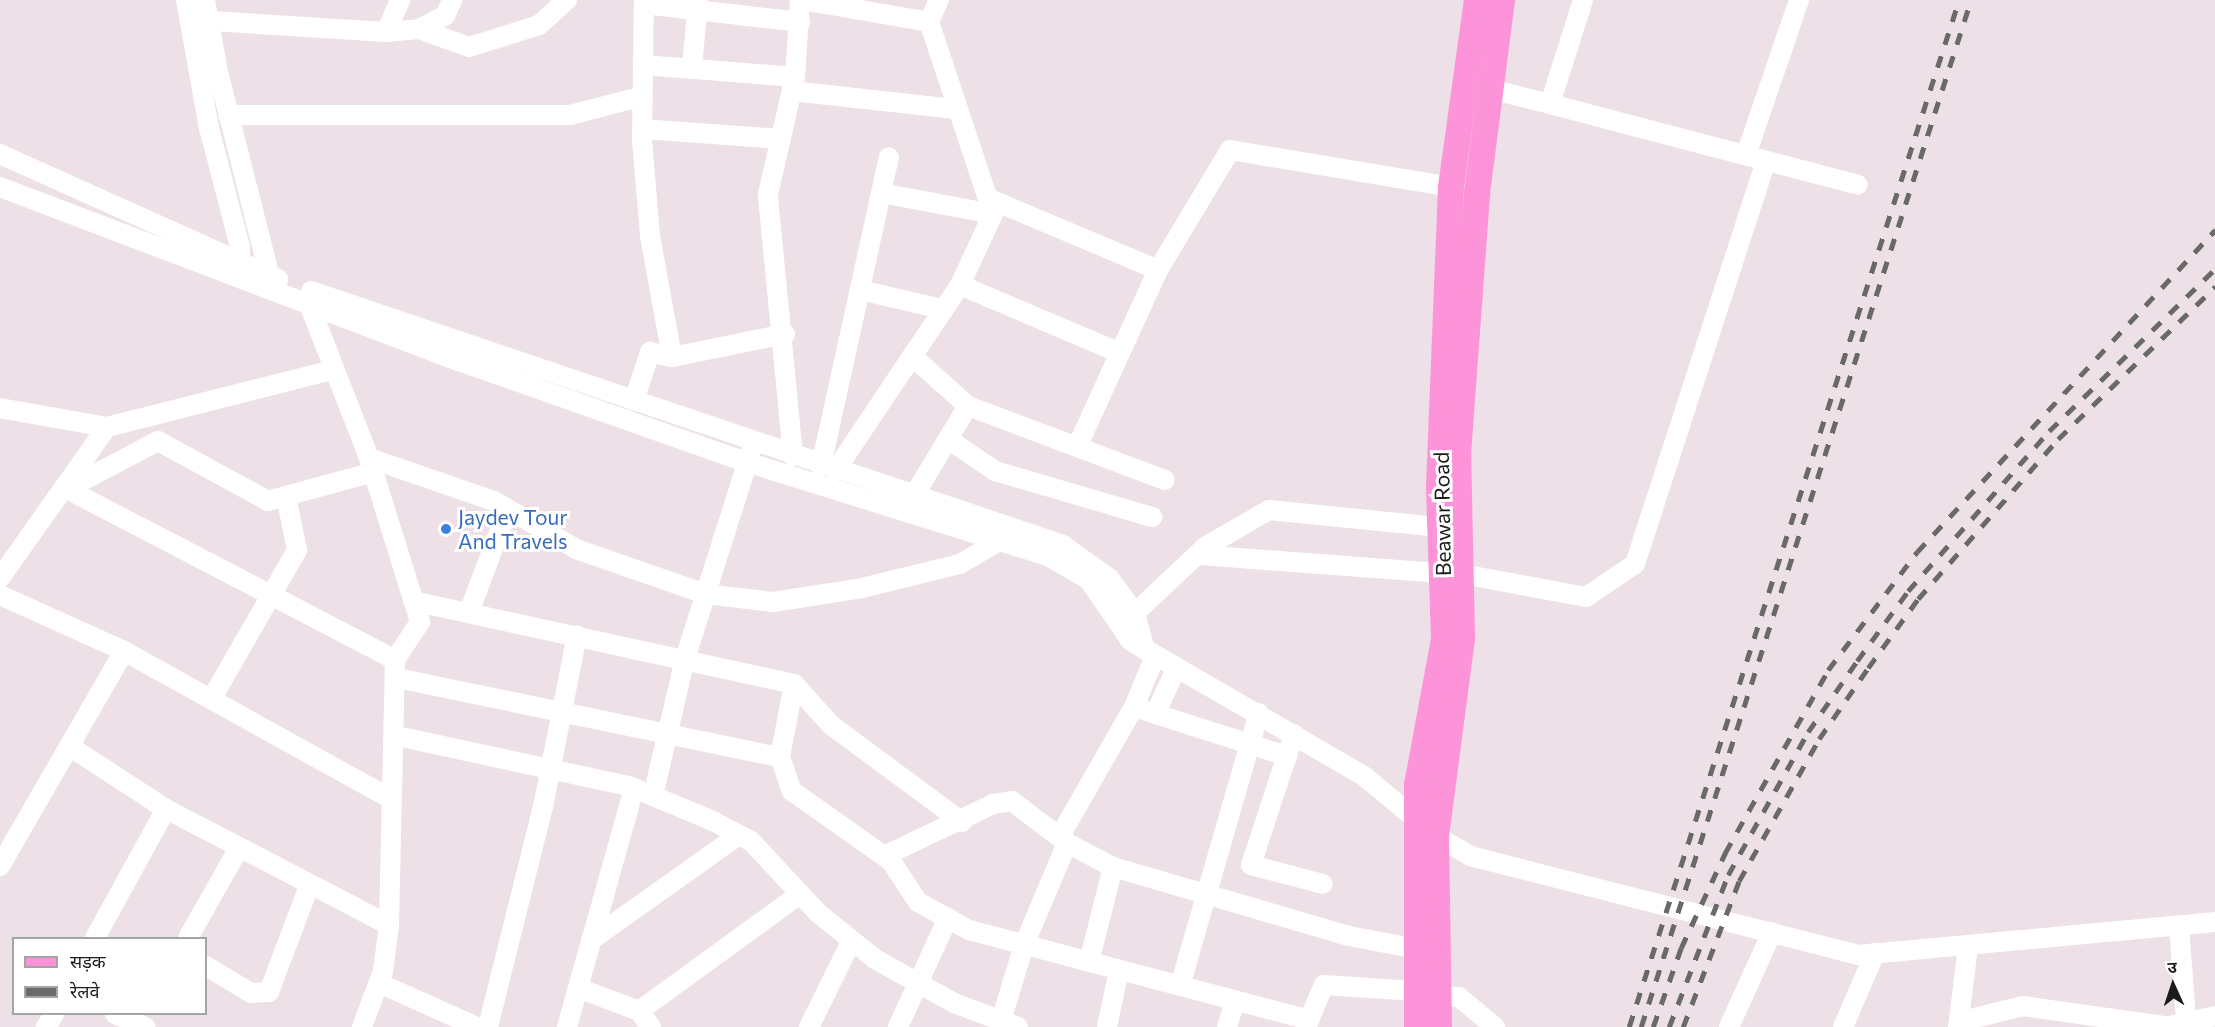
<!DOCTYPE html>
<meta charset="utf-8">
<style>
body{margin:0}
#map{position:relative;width:2215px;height:1027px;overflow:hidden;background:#ede0e7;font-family:Commissioner,"Noto Sans Devanagari",sans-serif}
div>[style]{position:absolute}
.minor>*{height:20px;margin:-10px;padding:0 10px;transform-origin:10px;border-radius:10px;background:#fff}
.major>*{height:26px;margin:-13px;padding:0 13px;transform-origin:13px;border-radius:13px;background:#fd94d9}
.rail>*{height:4.5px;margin-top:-2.25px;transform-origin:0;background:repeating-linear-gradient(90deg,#696969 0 12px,transparent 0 24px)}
.dots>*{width:16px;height:16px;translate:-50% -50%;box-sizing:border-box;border:3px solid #fff;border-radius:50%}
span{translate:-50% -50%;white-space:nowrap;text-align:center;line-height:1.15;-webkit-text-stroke:6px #fff;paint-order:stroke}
.street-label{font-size:21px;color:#1b1b1b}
.shop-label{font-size:21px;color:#366cbe}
.left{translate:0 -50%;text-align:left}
.legend{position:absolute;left:12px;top:937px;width:195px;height:78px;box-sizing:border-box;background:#fff;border:2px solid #a4a4a4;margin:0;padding:8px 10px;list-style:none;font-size:18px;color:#1b1b1b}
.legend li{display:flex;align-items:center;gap:12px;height:30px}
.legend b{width:30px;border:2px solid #a4a4a4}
.north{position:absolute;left:2143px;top:955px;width:60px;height:60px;-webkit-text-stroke:4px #fff;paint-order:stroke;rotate:357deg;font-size:16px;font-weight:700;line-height:24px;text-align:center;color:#1b1b1b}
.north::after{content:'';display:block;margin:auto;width:21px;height:27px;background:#1b1b1b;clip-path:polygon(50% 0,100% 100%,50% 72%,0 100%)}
</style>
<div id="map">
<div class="minor">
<i style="left:186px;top:0;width:130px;rotate:79.8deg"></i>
<i style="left:209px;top:128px;width:123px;rotate:75.4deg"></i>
<i style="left:240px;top:247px;width:26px;rotate:90deg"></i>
<i style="left:205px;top:0;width:73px;rotate:79.8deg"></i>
<i style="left:218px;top:72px;width:221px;rotate:75.8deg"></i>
<i style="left:802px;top:0;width:129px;rotate:9.8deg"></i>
<i style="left:196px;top:20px;width:190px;rotate:3.6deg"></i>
<i style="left:386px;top:32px;width:33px;rotate:-5deg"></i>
<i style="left:419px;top:29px;width:29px;rotate:-27deg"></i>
<i style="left:445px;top:16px;width:17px;rotate:-66deg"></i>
<i style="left:419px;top:29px;width:53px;rotate:19.8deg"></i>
<i style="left:469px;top:47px;width:73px;rotate:-17.4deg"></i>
<i style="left:539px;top:25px;width:38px;rotate:-42deg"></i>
<i style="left:386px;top:32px;width:35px;rotate:-66deg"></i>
<i style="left:643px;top:65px;width:152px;rotate:4.5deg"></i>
<i style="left:692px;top:69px;width:69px;rotate:-85deg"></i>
<i style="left:1478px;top:86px;width:74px;rotate:14deg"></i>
<i style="left:1550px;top:104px;width:109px;rotate:-72.4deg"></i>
<i style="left:792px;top:91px;width:165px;rotate:6.3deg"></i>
<i style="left:1550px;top:104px;width:318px;rotate:14.7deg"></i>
<i style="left:228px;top:115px;width:342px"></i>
<i style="left:570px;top:115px;width:75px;rotate:-14.6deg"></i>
<i style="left:642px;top:129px;width:139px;rotate:4.1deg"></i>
<i style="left:0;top:154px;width:305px;rotate:24.2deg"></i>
<i style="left:1746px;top:155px;width:164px;rotate:-71.1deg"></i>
<i style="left:0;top:187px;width:491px;rotate:20.8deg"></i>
<i style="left:459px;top:361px;width:304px;rotate:19.4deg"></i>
<i style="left:746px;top:462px;width:316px;rotate:17.3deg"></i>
<i style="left:1048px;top:556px;width:48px;rotate:30.3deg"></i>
<i style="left:1089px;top:580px;width:74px;rotate:55.5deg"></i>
<i style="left:1131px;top:641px;width:269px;rotate:30.1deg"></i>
<i style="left:1364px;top:776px;width:94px;rotate:39.8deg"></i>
<i style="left:1436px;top:836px;width:39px;rotate:30deg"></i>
<i style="left:1470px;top:856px;width:401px;rotate:14.3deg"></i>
<i style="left:1859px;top:955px;width:358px;rotate:-5.3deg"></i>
<i style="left:881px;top:193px;width:114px;rotate:10.6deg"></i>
<i style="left:990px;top:199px;width:182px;rotate:22.9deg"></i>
<i style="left:960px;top:285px;width:174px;rotate:23deg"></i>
<i style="left:860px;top:290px;width:84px;rotate:13deg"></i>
<i style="left:311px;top:291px;width:794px;rotate:18.66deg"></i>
<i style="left:1063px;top:545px;width:57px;rotate:35.7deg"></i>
<i style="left:1109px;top:578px;width:44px;rotate:53.4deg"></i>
<i style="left:1135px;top:613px;width:38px;rotate:75deg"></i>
<i style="left:309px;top:304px;width:165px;rotate:68.7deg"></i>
<i style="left:369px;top:458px;width:172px;rotate:72.7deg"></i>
<i style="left:420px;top:622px;width:45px;rotate:123.3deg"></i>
<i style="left:395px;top:660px;width:265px;rotate:91.3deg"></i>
<i style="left:389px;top:925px;width:46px;rotate:97.4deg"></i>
<i style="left:383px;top:971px;width:60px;rotate:110.6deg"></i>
<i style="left:785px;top:334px;width:115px;rotate:168.5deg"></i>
<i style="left:672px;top:357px;width:123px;rotate:-100.3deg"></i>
<i style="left:650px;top:236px;width:97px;rotate:-94.7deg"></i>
<i style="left:642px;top:139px;width:135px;rotate:-89.2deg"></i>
<i style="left:644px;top:4px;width:157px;rotate:6.6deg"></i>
<i style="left:912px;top:356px;width:75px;rotate:41.8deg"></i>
<i style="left:968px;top:406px;width:210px;rotate:20.6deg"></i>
<i style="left:634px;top:401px;width:52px;rotate:-71.9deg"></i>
<i style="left:650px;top:352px;width:23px;rotate:13deg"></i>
<i style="left:0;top:408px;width:109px;rotate:10.1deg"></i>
<i style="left:107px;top:427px;width:232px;rotate:-14.2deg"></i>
<i style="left:948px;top:439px;width:57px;rotate:34.2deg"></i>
<i style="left:995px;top:471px;width:164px;rotate:16.3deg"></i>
<i style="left:1077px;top:447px;width:195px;rotate:-65.4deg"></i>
<i style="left:1158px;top:270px;width:140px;rotate:-59deg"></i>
<i style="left:1230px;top:150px;width:224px;rotate:9.5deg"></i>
<i style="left:793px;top:456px;width:263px;rotate:-95.5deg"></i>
<i style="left:768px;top:194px;width:120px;rotate:-77deg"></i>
<i style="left:795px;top:77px;width:77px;rotate:-86.3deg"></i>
<i style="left:369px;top:458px;width:132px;rotate:19deg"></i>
<i style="left:494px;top:501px;width:95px;rotate:30.3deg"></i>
<i style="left:576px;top:549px;width:137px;rotate:19.2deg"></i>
<i style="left:705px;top:594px;width:68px;rotate:6.7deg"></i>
<i style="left:773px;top:602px;width:90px;rotate:-8.9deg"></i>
<i style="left:862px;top:588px;width:101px;rotate:-13.8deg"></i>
<i style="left:960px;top:564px;width:45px;rotate:-30.5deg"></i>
<i style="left:821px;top:466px;width:316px;rotate:-77.6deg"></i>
<i style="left:835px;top:471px;width:224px;rotate:-56.1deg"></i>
<i style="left:960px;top:285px;width:78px;rotate:-65.1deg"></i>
<i style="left:993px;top:214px;width:202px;rotate:-108.4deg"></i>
<i style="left:929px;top:22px;width:24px;rotate:-66deg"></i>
<i style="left:67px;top:489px;width:370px;rotate:27.5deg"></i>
<i style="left:67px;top:489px;width:103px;rotate:-27.8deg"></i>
<i style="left:158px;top:441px;width:125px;rotate:28.6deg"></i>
<i style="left:268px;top:501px;width:110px;rotate:-15.3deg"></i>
<i style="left:913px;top:497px;width:106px;rotate:-58.9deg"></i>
<i style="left:1200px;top:555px;width:242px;rotate:4.3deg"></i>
<i style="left:1462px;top:574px;width:126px;rotate:10.5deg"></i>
<i style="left:1586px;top:597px;width:59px;rotate:-34deg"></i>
<i style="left:1635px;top:564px;width:424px;rotate:-72deg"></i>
<i style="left:0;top:578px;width:185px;rotate:-54.7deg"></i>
<i style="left:0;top:595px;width:136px;rotate:24.3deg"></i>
<i style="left:124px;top:651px;width:305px;rotate:29deg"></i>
<i style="left:413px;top:601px;width:390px;rotate:12.3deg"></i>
<i style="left:794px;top:684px;width:55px;rotate:47.9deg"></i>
<i style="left:831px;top:725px;width:163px;rotate:36.5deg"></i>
<i style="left:469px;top:612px;width:110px;rotate:-69.3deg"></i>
<i style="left:1135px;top:613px;width:96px;rotate:-43.3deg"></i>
<i style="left:1205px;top:547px;width:74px;rotate:-30deg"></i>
<i style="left:1269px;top:510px;width:172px;rotate:5.7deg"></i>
<i style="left:397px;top:678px;width:391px;rotate:11.7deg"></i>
<i style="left:794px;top:684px;width:74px;rotate:100.9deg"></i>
<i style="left:780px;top:757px;width:36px;rotate:71deg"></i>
<i style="left:792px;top:791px;width:121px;rotate:35.3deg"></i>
<i style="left:891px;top:861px;width:49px;rotate:56.6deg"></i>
<i style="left:918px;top:902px;width:58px;rotate:28.8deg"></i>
<i style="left:969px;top:930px;width:352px;rotate:14.8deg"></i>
<i style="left:1309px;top:1020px;width:38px;rotate:-67deg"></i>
<i style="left:1324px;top:985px;width:92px;rotate:3.7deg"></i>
<i style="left:212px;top:698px;width:171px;rotate:-60.1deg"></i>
<i style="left:297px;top:550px;width:55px;rotate:-101.5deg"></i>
<i style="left:1134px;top:707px;width:161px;rotate:17.8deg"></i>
<i style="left:1155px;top:714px;width:50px;rotate:-65deg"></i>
<i style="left:1294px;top:734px;width:138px;rotate:108.2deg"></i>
<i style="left:1251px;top:865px;width:74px;rotate:14.8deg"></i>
<i style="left:397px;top:736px;width:237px;rotate:12.2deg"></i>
<i style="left:629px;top:786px;width:91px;rotate:22.6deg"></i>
<i style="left:713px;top:821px;width:43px;rotate:27.8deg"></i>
<i style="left:751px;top:841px;width:98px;rotate:47.1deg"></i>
<i style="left:818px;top:913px;width:73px;rotate:38.9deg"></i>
<i style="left:875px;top:959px;width:90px;rotate:29.1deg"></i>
<i style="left:954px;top:1003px;width:68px;rotate:20.6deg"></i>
<i style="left:72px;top:748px;width:112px;rotate:33deg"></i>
<i style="left:166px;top:809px;width:251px;rotate:27.5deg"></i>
<i style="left:653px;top:796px;width:141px;rotate:-76.9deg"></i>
<i style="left:685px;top:659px;width:218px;rotate:-72.4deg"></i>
<i style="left:1060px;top:836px;width:149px;rotate:-60.2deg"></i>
<i style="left:1134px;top:707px;width:55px;rotate:-67.6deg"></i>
<i style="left:884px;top:856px;width:121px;rotate:-25.5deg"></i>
<i style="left:993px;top:804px;width:19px;rotate:-9deg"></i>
<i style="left:1012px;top:801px;width:69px;rotate:37.4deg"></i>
<i style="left:1067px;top:843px;width:52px;rotate:27.6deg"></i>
<i style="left:1113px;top:867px;width:246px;rotate:16.3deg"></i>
<i style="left:1349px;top:936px;width:69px;rotate:10.8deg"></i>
<i style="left:0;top:866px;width:248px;rotate:-60deg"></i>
<i style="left:2179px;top:926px;width:94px;rotate:85.7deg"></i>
<i style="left:95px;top:938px;width:147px;rotate:-61.2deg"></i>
<i style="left:188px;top:938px;width:103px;rotate:-60.5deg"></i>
<i style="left:591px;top:940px;width:181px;rotate:-35.4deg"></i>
<i style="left:1089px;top:962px;width:98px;rotate:-75.8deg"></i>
<i style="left:206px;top:966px;width:52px;rotate:31deg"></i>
<i style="left:251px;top:993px;width:18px;rotate:-3deg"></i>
<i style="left:269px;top:992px;width:113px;rotate:-69.3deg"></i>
<i style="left:379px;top:983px;width:107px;rotate:24.2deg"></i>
<i style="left:1180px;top:986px;width:284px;rotate:-73.9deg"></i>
<i style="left:578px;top:988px;width:65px;rotate:20.7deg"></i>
<i style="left:639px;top:1011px;width:20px;rotate:53deg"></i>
<i style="left:1439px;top:995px;width:20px;rotate:6deg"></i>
<i style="left:1459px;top:997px;width:47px;rotate:39.8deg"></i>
<i style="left:639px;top:1011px;width:199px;rotate:-36deg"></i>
<i style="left:115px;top:1014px;width:33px;rotate:23deg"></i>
<i style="left:1001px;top:1021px;width:79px;rotate:-73.2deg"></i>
<i style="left:1024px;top:945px;width:111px;rotate:-67.1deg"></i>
<i style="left:1959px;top:1022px;width:66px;rotate:-14deg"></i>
<i style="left:2023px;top:1006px;width:149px;rotate:8.1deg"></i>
<i style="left:2174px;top:1025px;width:42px;rotate:-12.4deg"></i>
<i style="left:46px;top:1027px;width:15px;rotate:-58deg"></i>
<i style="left:488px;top:1027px;width:227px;rotate:-76deg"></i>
<i style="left:543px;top:807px;width:175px;rotate:-78.8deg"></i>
<i style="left:567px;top:1027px;width:248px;rotate:-74.3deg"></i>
<i style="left:809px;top:1027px;width:95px;rotate:-63.7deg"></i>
<i style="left:898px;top:1027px;width:120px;rotate:-65.4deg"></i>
<i style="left:1107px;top:1027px;width:58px;rotate:-78.1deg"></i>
<i style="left:1227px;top:1027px;width:28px;rotate:-73deg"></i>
<i style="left:1729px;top:1027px;width:104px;rotate:-65.6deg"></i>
<i style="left:1843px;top:1027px;width:81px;rotate:-66.6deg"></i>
<i style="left:1958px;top:1027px;width:81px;rotate:-82.9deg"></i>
</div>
<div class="major">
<i style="left:1417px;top:1027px;width:242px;rotate:-90deg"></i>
<i style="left:1417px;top:785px;width:147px;rotate:-79.5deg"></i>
<i style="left:1444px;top:640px;width:154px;rotate:-91.9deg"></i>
<i style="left:1439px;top:486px;width:299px;rotate:-87.7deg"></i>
<i style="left:1451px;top:187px;width:189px;rotate:-82.1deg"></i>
<i style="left:1439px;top:1027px;width:191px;rotate:-90.9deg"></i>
<i style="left:1436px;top:836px;width:200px;rotate:-82.5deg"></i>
<i style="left:1462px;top:638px;width:184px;rotate:-91.2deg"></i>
<i style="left:1458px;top:454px;width:262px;rotate:-85.8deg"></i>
<i style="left:1477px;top:193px;width:195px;rotate:-82.6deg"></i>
</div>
<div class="rail">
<i style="left:1629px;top:1027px;width:1079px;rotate:-72.19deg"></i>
<i style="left:1641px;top:1027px;width:1079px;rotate:-72.19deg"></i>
<i style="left:1653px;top:1027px;width:84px;rotate:-70.5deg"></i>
<i style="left:1681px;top:948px;width:105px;rotate:-65.1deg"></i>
<i style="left:1725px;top:853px;width:210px;rotate:-60.6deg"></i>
<i style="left:1828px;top:670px;width:148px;rotate:-53deg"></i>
<i style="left:1917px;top:552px;width:439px;rotate:-47.2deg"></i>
<i style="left:1669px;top:1027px;width:163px;rotate:-68.8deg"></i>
<i style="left:1728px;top:875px;width:164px;rotate:-60.8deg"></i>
<i style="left:1808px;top:732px;width:86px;rotate:-55.4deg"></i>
<i style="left:1857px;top:661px;width:87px;rotate:-53.9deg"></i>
<i style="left:1908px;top:591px;width:213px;rotate:-48.6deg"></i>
<i style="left:2049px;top:431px;width:232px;rotate:-44.3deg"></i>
<i style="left:1683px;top:1027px;width:156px;rotate:-69deg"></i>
<i style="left:1739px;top:881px;width:163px;rotate:-60.6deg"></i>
<i style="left:1819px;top:739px;width:86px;rotate:-55.4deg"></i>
<i style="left:1868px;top:668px;width:85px;rotate:-54.1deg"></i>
<i style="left:1918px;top:599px;width:213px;rotate:-48.8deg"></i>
<i style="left:2058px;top:439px;width:219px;rotate:-44.1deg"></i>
</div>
<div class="dots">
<i style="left:446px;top:529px;background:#3f7fe0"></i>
</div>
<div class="street-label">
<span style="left:1442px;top:514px;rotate:-91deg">Beawar Road</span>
</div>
<div class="shop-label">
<span class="left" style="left:458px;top:529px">Jaydev Tour<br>And Travels</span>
</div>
<ul class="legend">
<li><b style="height:8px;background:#fd94d9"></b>सड़क</li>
<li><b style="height:8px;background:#696969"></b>रेलवे</li>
</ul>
<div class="north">उ</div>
</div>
